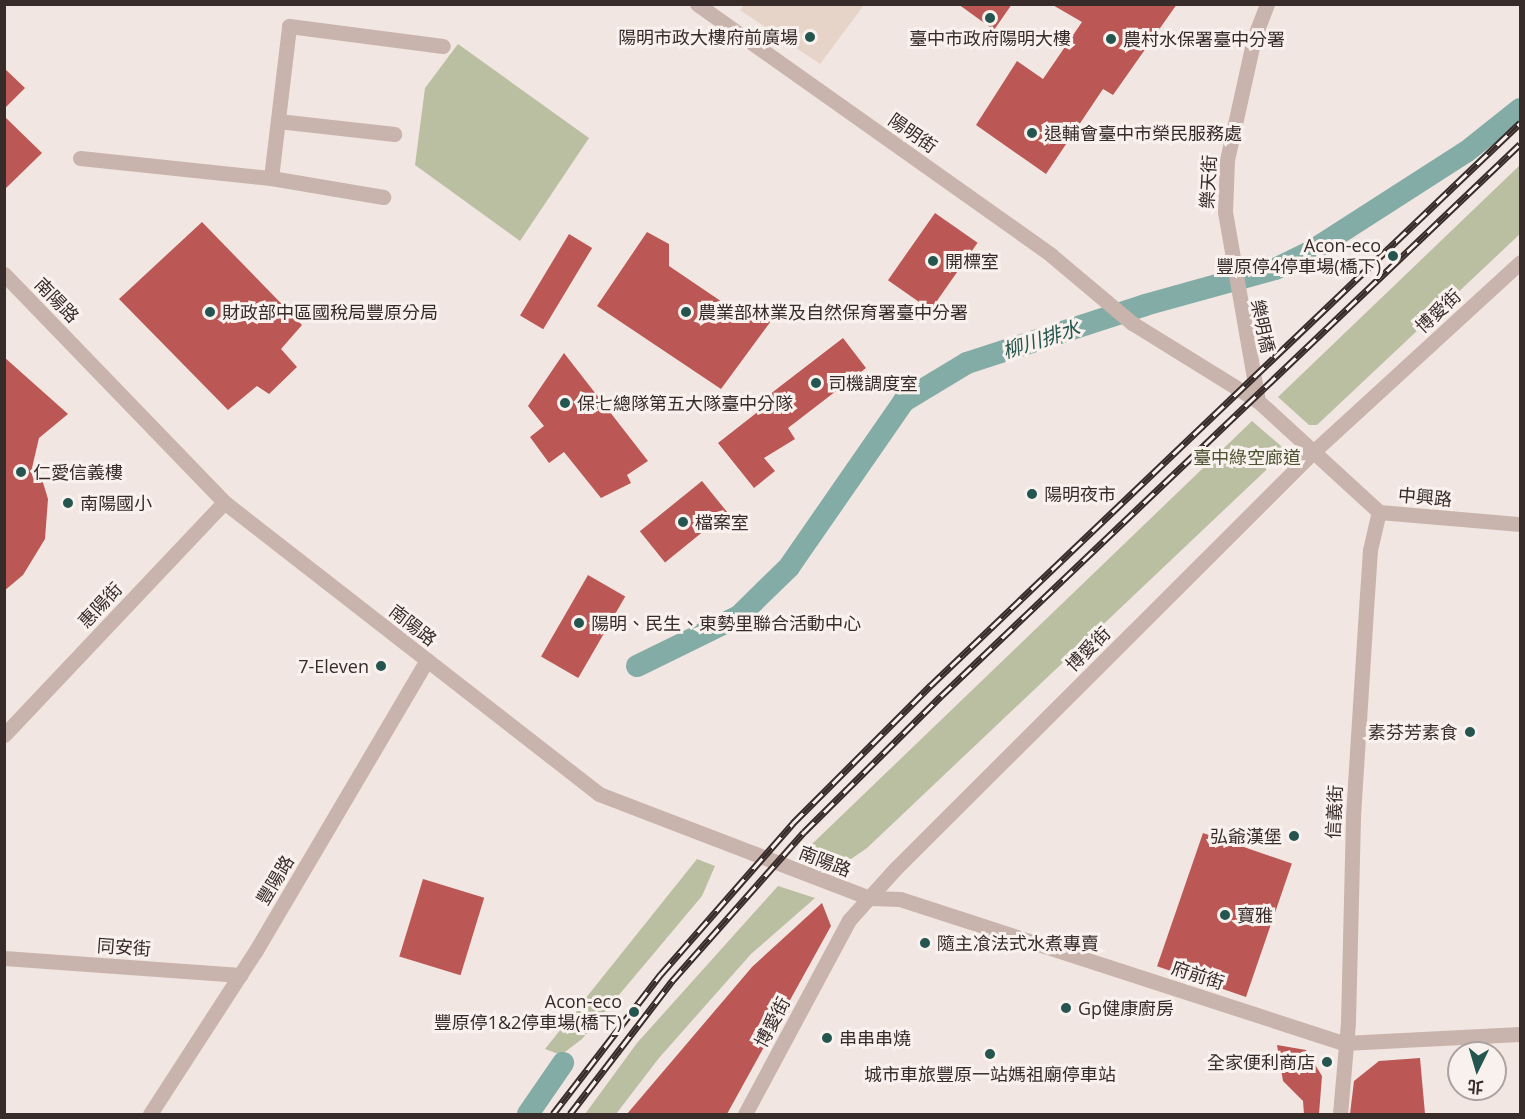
<!DOCTYPE html>
<meta charset="utf-8">
<style>
body{margin:0}
#map{position:relative;width:1525px;height:1119px;overflow:hidden;background:#f1e6e1;font-family:"Open Sans","Noto Sans TC",sans-serif}
div>[style]{position:absolute}
.green>*{inset:0;background:#bbbfa2}
.plaza>*{inset:0;background:#e7d4c9}
.canal>*{height:22px;margin:-11px;padding:0 11px;transform-origin:11px;border-radius:11px;background:#82aca5}
.building>*{inset:0;background:#bb5855;transform-origin:0 0}
.minor>*{height:15px;margin:-7.5px;padding:0 7.5px;transform-origin:7.5px;border-radius:7.5px;background:#c8b4ad}
.rail>*{height:7px;margin-top:-3.5px;transform-origin:0;background:repeating-linear-gradient(90deg,#f9f1ed 0 14px,#382c2b 0 28px);box-sizing:border-box;border-block:2px solid #382c2b}
.dots>*{width:16px;height:16px;translate:-50% -50%;box-sizing:border-box;border:3px solid #f9f1ed;border-radius:50%}
span{translate:-50% -50%;white-space:nowrap;text-align:center;line-height:1.15;-webkit-text-stroke:6px #f9f1ed;paint-order:stroke}
.poi-label{font-size:18px;color:#382c2b}
.right{translate:-100% -50%;text-align:right}
.left{translate:0 -50%;text-align:left}
.street-label{font-size:18px;color:#382c2b}
.park-label{font-size:18px;color:#4e5431}
.water-label{font-size:20px;color:#24554e;font-style:italic}
.frame{position:absolute;inset:0;border:6px solid #382c2b;pointer-events:none}
.north{position:absolute;left:1447px;top:1041px;width:60px;height:60px;box-sizing:border-box;background:#f9f1ed;border:2px solid #aca29f;border-radius:50%;rotate:185deg;font-size:16px;font-weight:700;line-height:24px;text-align:center;color:#382c2b}
.north::after{content:'';display:block;margin:auto;width:21px;height:27px;background:#24554e;clip-path:polygon(50% 0,100% 100%,50% 72%,0 100%)}
</style>
<div id="map">
<div class="green">
<i style="clip-path:polygon(458px 44px,589px 138px,520px 241px,415px 165px,425px 88px)"></i>
<i style="clip-path:polygon(1520px 165px,1520px 234px,1317px 425px,1309px 425px,1278px 397px)"></i>
<i style="clip-path:polygon(1252px 421px,1281px 446px,1282px 455px,867px 848px,851px 859px,839px 859px,811px 845px)"></i>
<i style="clip-path:polygon(697px 859px,715px 866px,702px 896px,582px 1039px,561px 1055px,545px 1049px)"></i>
<i style="clip-path:polygon(778px 886px,815px 898px,751px 954px,659px 1058px,616px 1114px,585px 1114px,637px 1043px)"></i>
</div>
<div class="plaza">
<i style="clip-path:polygon(745px 4px,863px 4px,864px 5px,820px 64px,740px 10px)"></i>
</div>
<div class="canal">
<i style="left:637px;top:666px;width:114px;rotate:-26.1deg"></i>
<i style="left:739px;top:616px;width:70px;rotate:-44.4deg"></i>
<i style="left:789px;top:567px;width:202px;rotate:-55.3deg"></i>
<i style="left:904px;top:401px;width:74px;rotate:-31.1deg"></i>
<i style="left:967px;top:363px;width:187px;rotate:-18deg"></i>
<i style="left:1145px;top:305px;width:135px;rotate:-15.5deg"></i>
<i style="left:1275px;top:269px;width:39px;rotate:-26deg"></i>
<i style="left:1310px;top:252px;width:185px;rotate:-32.7deg"></i>
<i style="left:1466px;top:152px;width:69px;rotate:-38.5deg"></i>
<i style="left:528px;top:1114px;width:62px;rotate:-55.5deg"></i>
</div>
<div class="building">
<i style="clip-path:polygon(958px 4px,1012px 4px,994px 30px)"></i>
<i style="clip-path:polygon(1051px 4px,1177px 4px,1113px 95px,1103px 89px,1046px 174px,976px 125px,1017px 61px,1043px 79px,1082px 22px)"></i>
<i style="clip-path:polygon(4px 68px,25px 88px,4px 109px)"></i>
<i style="clip-path:polygon(4px 116px,42px 153px,4px 190px)"></i>
<i style="left:935px;top:213px;width:52px;height:82px;rotate:35deg"></i>
<i style="clip-path:polygon(202px 222px,302px 325px,281px 349px,297px 367px,269px 394px,257px 386px,228px 410px,119px 299px)"></i>
<i style="clip-path:polygon(647px 232px,669px 244px,669px 266px,731px 308px,750px 303px,774px 317px,721px 389px,597px 306px)"></i>
<i style="left:569px;top:234px;width:27px;height:95px;rotate:31deg"></i>
<i style="clip-path:polygon(843px 338px,866px 368px,788px 428px,795px 439px,764px 458px,775px 471px,754px 488px,718px 443px,769px 403px,765px 398px)"></i>
<i style="clip-path:polygon(564px 353px,648px 461px,627px 475px,631px 483px,601px 498px,564px 452px,549px 463px,530px 437px,544px 426px,528px 406px)"></i>
<i style="clip-path:polygon(4px 357px,68px 414px,39px 438px,32px 468px,41px 476px,48px 499px,45px 539px,23px 575px,4px 591px)"></i>
<i style="left:702px;top:481px;width:40px;height:80px;rotate:51deg"></i>
<i style="left:588px;top:575px;width:43px;height:94px;rotate:30deg"></i>
<i style="left:1203px;top:833px;width:94px;height:141px;rotate:19deg"></i>
<i style="left:423px;top:879px;width:64px;height:81px;rotate:17deg"></i>
<i style="clip-path:polygon(822px 903px,831px 926px,727px 1114px,627px 1114px,752px 967px)"></i>
<i style="clip-path:polygon(1277px 1045px,1306px 1050px,1322px 1076px,1319px 1114px,1304px 1114px,1303px 1101px,1283px 1081px)"></i>
<i style="clip-path:polygon(1420px 1058px,1425px 1114px,1350px 1114px,1354px 1081px,1379px 1061px)"></i>
</div>
<div class="minor">
<i style="left:697px;top:4px;width:434px;rotate:35.3deg"></i>
<i style="left:1051px;top:255px;width:106px;rotate:40deg"></i>
<i style="left:1132px;top:323px;width:148px;rotate:31.8deg"></i>
<i style="left:1258px;top:401px;width:164px;rotate:42.5deg"></i>
<i style="left:1379px;top:512px;width:142px;rotate:4.9deg"></i>
<i style="left:278px;top:121px;width:117px;rotate:6.4deg"></i>
<i style="left:80px;top:158px;width:192px;rotate:6deg"></i>
<i style="left:271px;top:178px;width:114px;rotate:9.6deg"></i>
<i style="left:271px;top:178px;width:153px;rotate:-83.2deg"></i>
<i style="left:289px;top:26px;width:155px;rotate:7.4deg"></i>
<i style="left:4px;top:274px;width:317px;rotate:46deg"></i>
<i style="left:224px;top:502px;width:475px;rotate:37.9deg"></i>
<i style="left:599px;top:794px;width:290px;rotate:21deg"></i>
<i style="left:870px;top:898px;width:30px;rotate:2deg"></i>
<i style="left:900px;top:899px;width:467px;rotate:18deg"></i>
<i style="left:1344px;top:1043px;width:176px;rotate:-2.9deg"></i>
<i style="left:1258px;top:401px;width:192px;rotate:-99.9deg"></i>
<i style="left:1225px;top:212px;width:52px;rotate:-87.8deg"></i>
<i style="left:1227px;top:160px;width:125px;rotate:-77.5deg"></i>
<i style="left:1254px;top:38px;width:36px;rotate:-69deg"></i>
<i style="left:4px;top:735px;width:320px;rotate:-46.6deg"></i>
<i style="left:4px;top:958px;width:237px;rotate:4.1deg"></i>
<i style="left:150px;top:1114px;width:193px;rotate:-57.1deg"></i>
<i style="left:255px;top:952px;width:339px;rotate:-59.5deg"></i>
<i style="left:745px;top:1114px;width:220px;rotate:-61.8deg"></i>
<i style="left:849px;top:920px;width:70px;rotate:-47.9deg"></i>
<i style="left:896px;top:868px;width:589px;rotate:-44.93deg"></i>
<i style="left:1313px;top:452px;width:281px;rotate:-42.5deg"></i>
<i style="left:1340px;top:1114px;width:92px;rotate:-85deg"></i>
<i style="left:1348px;top:1022px;width:206px;rotate:-88.6deg"></i>
<i style="left:1353px;top:816px;width:221px;rotate:-86.4deg"></i>
<i style="left:1367px;top:595px;width:45px;rotate:-86.2deg"></i>
<i style="left:1370px;top:550px;width:39px;rotate:-77deg"></i>
</div>
<div class="rail">
<i style="left:553px;top:1114px;width:177px;rotate:-52.4deg"></i>
<i style="left:661px;top:974px;width:201px;rotate:-48.8deg"></i>
<i style="left:793px;top:823px;width:194px;rotate:-45deg"></i>
<i style="left:930px;top:686px;width:816px;rotate:-43.66deg"></i>
<i style="left:570px;top:1114px;width:168px;rotate:-52.5deg"></i>
<i style="left:672px;top:981px;width:199px;rotate:-48.5deg"></i>
<i style="left:804px;top:832px;width:193px;rotate:-44.8deg"></i>
<i style="left:941px;top:696px;width:800px;rotate:-43.63deg"></i>
</div>
<div class="dots">
<i style="left:990px;top:18px;background:#24554e"></i>
<i style="left:810px;top:37px;background:#24554e"></i>
<i style="left:1111px;top:39px;background:#24554e"></i>
<i style="left:1032px;top:133px;background:#24554e"></i>
<i style="left:1393px;top:256px;background:#24554e"></i>
<i style="left:933px;top:261px;background:#24554e"></i>
<i style="left:210px;top:312px;background:#24554e"></i>
<i style="left:686px;top:312px;background:#24554e"></i>
<i style="left:816px;top:383px;background:#24554e"></i>
<i style="left:565px;top:403px;background:#24554e"></i>
<i style="left:21px;top:472px;background:#24554e"></i>
<i style="left:1032px;top:494px;background:#24554e"></i>
<i style="left:68px;top:503px;background:#24554e"></i>
<i style="left:683px;top:522px;background:#24554e"></i>
<i style="left:579px;top:623px;background:#24554e"></i>
<i style="left:381px;top:666px;background:#24554e"></i>
<i style="left:1470px;top:732px;background:#24554e"></i>
<i style="left:1294px;top:836px;background:#24554e"></i>
<i style="left:1225px;top:915px;background:#24554e"></i>
<i style="left:925px;top:943px;background:#24554e"></i>
<i style="left:1066px;top:1008px;background:#24554e"></i>
<i style="left:634px;top:1012px;background:#24554e"></i>
<i style="left:827px;top:1038px;background:#24554e"></i>
<i style="left:990px;top:1054px;background:#24554e"></i>
<i style="left:1327px;top:1062px;background:#24554e"></i>
</div>
<div class="poi-label">
<span class="right" style="left:798px;top:37px">陽明市政大樓府前廣場</span>
<span style="left:990px;top:38px">臺中市政府陽明大樓</span>
<span class="left" style="left:1123px;top:39px">農村水保署臺中分署</span>
<span class="left" style="left:1044px;top:133px">退輔會臺中市榮民服務處</span>
<span class="right" style="left:1381px;top:256px">Acon-eco<br>豐原停4停車場(橋下)</span>
<span class="left" style="left:945px;top:261px">開標室</span>
<span class="left" style="left:222px;top:312px">財政部中區國稅局豐原分局</span>
<span class="left" style="left:698px;top:312px">農業部林業及自然保育署臺中分署</span>
<span class="left" style="left:828px;top:383px">司機調度室</span>
<span class="left" style="left:577px;top:403px">保七總隊第五大隊臺中分隊</span>
<span class="left" style="left:33px;top:472px">仁愛信義樓</span>
<span class="left" style="left:1044px;top:494px">陽明夜市</span>
<span class="left" style="left:80px;top:503px">南陽國小</span>
<span class="left" style="left:695px;top:522px">檔案室</span>
<span class="left" style="left:591px;top:623px">陽明、民生、東勢里聯合活動中心</span>
<span class="right" style="left:369px;top:666px">7-Eleven</span>
<span class="right" style="left:1458px;top:732px">素芬芳素食</span>
<span class="right" style="left:1282px;top:836px">弘爺漢堡</span>
<span class="left" style="left:1237px;top:915px">寶雅</span>
<span class="left" style="left:937px;top:943px">隨主飡法式水煮專賣</span>
<span class="right" style="left:622px;top:1012px">Acon-eco<br>豐原停1&amp;2停車場(橋下)</span>
<span class="left" style="left:1078px;top:1008px">Gp健康廚房</span>
<span class="left" style="left:839px;top:1038px">串串串燒</span>
<span class="right" style="left:1315px;top:1062px">全家便利商店</span>
<span style="left:990px;top:1074px">城市車旅豐原一站媽祖廟停車站</span>
</div>
<div class="street-label">
<span style="left:913px;top:133px;rotate:35deg">陽明街</span>
<span style="left:1208px;top:182px;rotate:-87deg">樂天街</span>
<span style="left:57px;top:300px;rotate:46deg">南陽路</span>
<span style="left:1438px;top:311px;rotate:-43deg">博愛街</span>
<span style="left:1263px;top:326px;rotate:78deg">樂明橋</span>
<span style="left:1425px;top:497px;rotate:5deg">中興路</span>
<span style="left:100px;top:605px;rotate:-47deg">惠陽街</span>
<span style="left:413px;top:625px;rotate:38deg">南陽路</span>
<span style="left:1088px;top:649px;rotate:-45deg">博愛街</span>
<span style="left:1334px;top:812px;rotate:-87deg">信義街</span>
<span style="left:825px;top:861px;rotate:21deg">南陽路</span>
<span style="left:275px;top:880px;rotate:-59deg">豐陽路</span>
<span style="left:124px;top:947px;rotate:4deg">同安街</span>
<span style="left:1198px;top:975px;rotate:18deg">府前街</span>
<span style="left:772px;top:1022px;rotate:-62deg">博愛街</span>
</div>
<div class="park-label">
<span style="left:1247px;top:457px">臺中綠空廊道</span>
</div>
<div class="water-label">
<span style="left:1041px;top:339px;rotate:-18deg">柳川排水</span>
</div>
<div class="frame"></div>
<div class="north">北</div>
</div>
